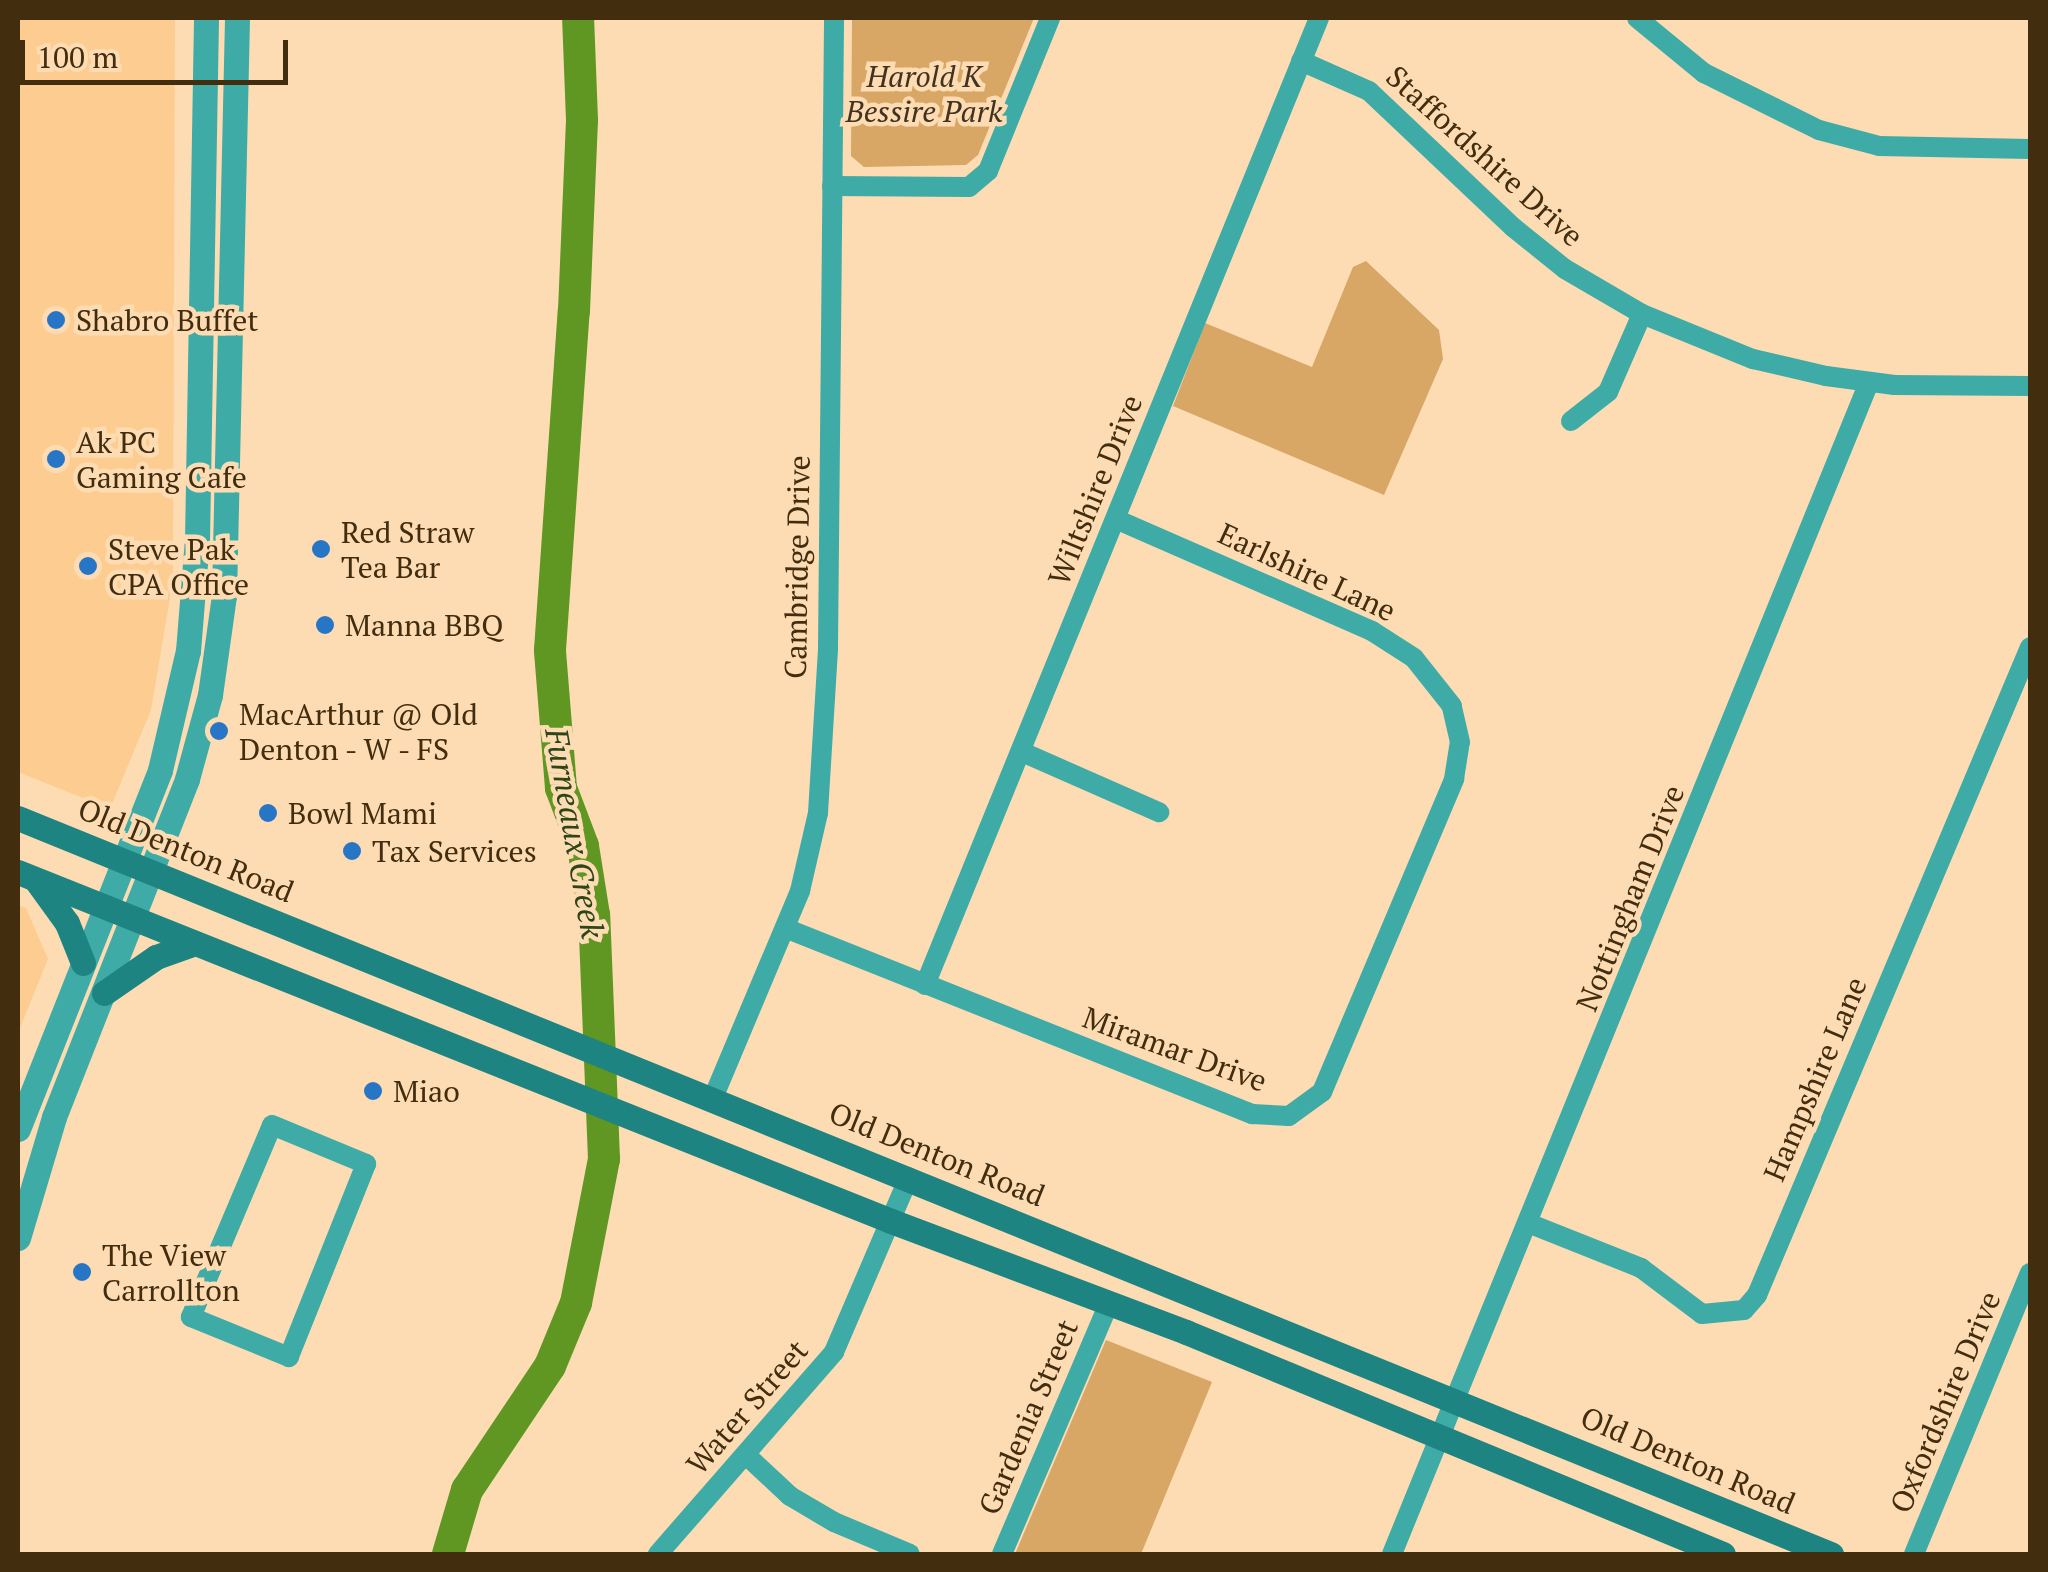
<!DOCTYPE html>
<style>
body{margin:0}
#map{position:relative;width:2048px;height:1572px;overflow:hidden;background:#fddcb4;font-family:"PT Serif",serif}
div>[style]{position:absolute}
.built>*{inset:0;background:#fccc90}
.green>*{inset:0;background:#d8a665}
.river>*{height:32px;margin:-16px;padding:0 16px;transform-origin:16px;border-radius:16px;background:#609722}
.minor>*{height:20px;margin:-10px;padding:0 10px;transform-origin:10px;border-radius:10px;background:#3eaba7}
.tertiary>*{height:25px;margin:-12.5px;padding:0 12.5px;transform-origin:12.5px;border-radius:12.5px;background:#3eaba7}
.secondary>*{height:25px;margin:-12.5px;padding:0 12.5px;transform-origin:12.5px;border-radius:12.5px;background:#1e8481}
.dots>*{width:28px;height:28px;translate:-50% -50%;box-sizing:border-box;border:5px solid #fddcb4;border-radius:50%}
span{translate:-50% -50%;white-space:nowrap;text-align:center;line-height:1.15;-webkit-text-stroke:9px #fddcb4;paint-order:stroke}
.park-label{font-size:30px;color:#423320;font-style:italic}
.street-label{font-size:30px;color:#422d0f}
.poi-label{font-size:30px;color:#422d0f}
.left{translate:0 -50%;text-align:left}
.water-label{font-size:32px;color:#2e4519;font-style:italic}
.frame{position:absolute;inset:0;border:20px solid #422d0f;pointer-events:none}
.scale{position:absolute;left:20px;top:40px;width:268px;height:45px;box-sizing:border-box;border:5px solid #422d0f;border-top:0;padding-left:12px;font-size:30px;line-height:35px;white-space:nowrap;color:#422d0f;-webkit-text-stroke:8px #fddcb4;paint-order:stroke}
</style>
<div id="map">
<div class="built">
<i style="clip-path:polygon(18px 18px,175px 18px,173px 580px,151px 710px,110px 809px,18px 772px)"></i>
<i style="clip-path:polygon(18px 905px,26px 908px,48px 959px,18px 1033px)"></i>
</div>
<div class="green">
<i style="clip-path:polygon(852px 18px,1034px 18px,978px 155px,966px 165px,864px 167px,851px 156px)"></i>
<i style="clip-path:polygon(1366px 261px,1439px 330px,1443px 359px,1384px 495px,1173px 406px,1205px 323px,1312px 367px,1353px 267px)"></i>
<i style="clip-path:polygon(1106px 1340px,1212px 1382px,1141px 1554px,1015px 1554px)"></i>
</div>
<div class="river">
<i style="left:448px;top:1554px;width:67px;rotate:-73.5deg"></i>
<i style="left:467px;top:1490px;width:149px;rotate:-56.2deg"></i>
<i style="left:550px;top:1366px;width:68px;rotate:-67.6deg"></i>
<i style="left:576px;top:1303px;width:147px;rotate:-79deg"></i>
<i style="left:604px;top:1159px;width:244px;rotate:-92.3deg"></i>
<i style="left:594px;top:915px;width:70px;rotate:-99.1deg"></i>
<i style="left:583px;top:846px;width:62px;rotate:-110.8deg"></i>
<i style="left:561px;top:788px;width:138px;rotate:-94.6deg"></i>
<i style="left:550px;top:650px;width:340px;rotate:-86deg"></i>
<i style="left:574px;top:311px;width:191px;rotate:-87.6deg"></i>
<i style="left:582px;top:120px;width:102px;rotate:-92.2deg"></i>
</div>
<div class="minor">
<i style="left:1637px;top:18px;width:87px;rotate:39.4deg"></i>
<i style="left:1704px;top:73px;width:128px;rotate:26.4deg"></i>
<i style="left:1819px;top:130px;width:62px;rotate:14.9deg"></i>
<i style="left:1879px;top:146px;width:151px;rotate:1.1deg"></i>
<i style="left:1301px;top:61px;width:74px;rotate:23.8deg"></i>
<i style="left:1369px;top:91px;width:199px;rotate:43.4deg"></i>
<i style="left:1514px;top:228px;width:65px;rotate:38.8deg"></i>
<i style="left:1565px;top:269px;width:89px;rotate:30.3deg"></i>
<i style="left:1642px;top:314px;width:120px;rotate:22.1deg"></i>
<i style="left:1753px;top:359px;width:75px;rotate:13.1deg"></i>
<i style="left:1826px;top:376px;width:69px;rotate:7.5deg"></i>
<i style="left:1894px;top:385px;width:136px;rotate:0.4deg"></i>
<i style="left:832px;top:186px;width:137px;rotate:0.4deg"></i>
<i style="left:969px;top:187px;width:25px;rotate:-40deg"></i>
<i style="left:988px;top:171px;width:165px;rotate:-67.9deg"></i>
<i style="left:1571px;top:421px;width:47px;rotate:-38.1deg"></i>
<i style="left:1608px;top:392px;width:85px;rotate:-66.4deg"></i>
<i style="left:1022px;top:752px;width:150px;rotate:23.7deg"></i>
<i style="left:785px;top:928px;width:503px;rotate:21.72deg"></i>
<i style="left:1252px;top:1114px;width:37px;rotate:3deg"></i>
<i style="left:1289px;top:1116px;width:41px;rotate:-36deg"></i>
<i style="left:1322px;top:1092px;width:340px;rotate:-67.1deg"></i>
<i style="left:1454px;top:779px;width:37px;rotate:-81deg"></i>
<i style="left:1460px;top:742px;width:37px;rotate:-103deg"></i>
<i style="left:1452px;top:706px;width:61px;rotate:-128.4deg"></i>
<i style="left:1414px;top:658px;width:50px;rotate:-147.3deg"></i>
<i style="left:1372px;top:631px;width:279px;rotate:-156.4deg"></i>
<i style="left:925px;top:985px;width:1044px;rotate:-67.83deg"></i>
<i style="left:713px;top:1098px;width:225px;rotate:-67.2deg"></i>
<i style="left:800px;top:891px;width:80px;rotate:-77deg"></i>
<i style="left:818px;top:813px;width:165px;rotate:-86.5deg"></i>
<i style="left:828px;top:648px;width:630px;rotate:-89.45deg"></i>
<i style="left:272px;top:1125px;width:102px;rotate:22.5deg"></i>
<i style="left:366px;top:1164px;width:208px;rotate:111.8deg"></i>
<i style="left:289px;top:1357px;width:106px;rotate:-157.8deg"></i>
<i style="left:191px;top:1317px;width:208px;rotate:-67.1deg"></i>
<i style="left:1528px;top:1223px;width:122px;rotate:21.7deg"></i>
<i style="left:1641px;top:1268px;width:76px;rotate:37deg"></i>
<i style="left:1702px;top:1314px;width:42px;rotate:-5.4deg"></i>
<i style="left:1744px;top:1310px;width:20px;rotate:-49deg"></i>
<i style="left:1757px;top:1295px;width:703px;rotate:-67.15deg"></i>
<i style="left:746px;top:1455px;width:60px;rotate:43deg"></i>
<i style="left:790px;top:1496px;width:51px;rotate:30.6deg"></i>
<i style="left:834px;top:1522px;width:82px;rotate:22.8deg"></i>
<i style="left:658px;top:1554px;width:268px;rotate:-48.9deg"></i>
<i style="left:834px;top:1352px;width:190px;rotate:-66.8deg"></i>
<i style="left:1002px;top:1554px;width:273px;rotate:-66.9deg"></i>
<i style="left:1392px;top:1554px;width:1265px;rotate:-67.85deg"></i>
<i style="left:1914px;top:1554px;width:304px;rotate:-67.6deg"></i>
</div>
<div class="tertiary">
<i style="left:18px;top:1129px;width:386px;rotate:-68.4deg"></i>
<i style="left:160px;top:770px;width:122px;rotate:-76.8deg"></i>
<i style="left:188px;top:651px;width:111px;rotate:-85.4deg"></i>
<i style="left:197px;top:540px;width:522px;rotate:-89.01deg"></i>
<i style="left:18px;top:1238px;width:126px;rotate:-73.4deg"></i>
<i style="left:54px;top:1117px;width:363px;rotate:-68.5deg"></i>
<i style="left:187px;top:779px;width:87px;rotate:-74.7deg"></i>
<i style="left:210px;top:695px;width:100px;rotate:-82deg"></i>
<i style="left:224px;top:596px;width:578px;rotate:-88.71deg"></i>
</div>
<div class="secondary">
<i style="left:18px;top:818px;width:1957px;rotate:22.1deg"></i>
<i style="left:18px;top:872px;width:940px;rotate:21.79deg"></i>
<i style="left:891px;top:1221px;width:315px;rotate:20.6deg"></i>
<i style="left:1186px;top:1332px;width:581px;rotate:22.46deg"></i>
<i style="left:38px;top:883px;width:49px;rotate:54.1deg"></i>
<i style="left:67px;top:923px;width:43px;rotate:68.2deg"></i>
<i style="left:104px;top:993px;width:63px;rotate:-34.7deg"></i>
<i style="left:156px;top:957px;width:41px;rotate:-19.7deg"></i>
</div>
<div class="dots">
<i style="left:56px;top:320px;background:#2776c5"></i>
<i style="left:56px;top:459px;background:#2776c5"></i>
<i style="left:321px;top:549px;background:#2776c5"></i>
<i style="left:88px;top:566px;background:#2776c5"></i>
<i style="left:325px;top:625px;background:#2776c5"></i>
<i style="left:219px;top:731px;background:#2776c5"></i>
<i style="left:268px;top:813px;background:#2776c5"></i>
<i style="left:352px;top:851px;background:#2776c5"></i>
<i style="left:373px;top:1091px;background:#2776c5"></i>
<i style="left:82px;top:1272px;background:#2776c5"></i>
</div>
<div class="park-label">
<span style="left:924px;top:93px">Harold K<br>Bessire Park</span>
</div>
<div class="street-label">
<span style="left:1485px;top:156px;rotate:42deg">Staffordshire Drive</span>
<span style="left:1095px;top:490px;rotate:-68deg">Wiltshire Drive</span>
<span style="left:797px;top:567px;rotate:-89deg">Cambridge Drive</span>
<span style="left:1307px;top:572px;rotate:25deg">Earlshire Lane</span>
<span style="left:186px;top:850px;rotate:22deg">Old Denton Road</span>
<span style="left:1630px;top:898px;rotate:-68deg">Nottingham Drive</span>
<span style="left:1175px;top:1049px;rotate:20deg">Miramar Drive</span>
<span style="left:1815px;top:1079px;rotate:-67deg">Hampshire Lane</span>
<span style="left:937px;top:1154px;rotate:22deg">Old Denton Road</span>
<span style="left:1945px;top:1402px;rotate:-67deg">Oxfordshire Drive</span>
<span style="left:747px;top:1407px;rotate:-49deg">Water Street</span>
<span style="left:1028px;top:1417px;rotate:-67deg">Gardenia Street</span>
<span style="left:1688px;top:1460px;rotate:23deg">Old Denton Road</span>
</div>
<div class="poi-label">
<span class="left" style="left:76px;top:320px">Shabro Buffet</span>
<span class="left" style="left:76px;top:459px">Ak PC<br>Gaming Cafe</span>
<span class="left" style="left:341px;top:549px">Red Straw<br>Tea Bar</span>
<span class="left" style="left:108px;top:566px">Steve Pak<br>CPA Office</span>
<span class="left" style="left:345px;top:625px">Manna BBQ</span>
<span class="left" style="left:239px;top:731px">MacArthur @ Old<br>Denton - W - FS</span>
<span class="left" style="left:288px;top:813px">Bowl Mami</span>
<span class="left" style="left:372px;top:851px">Tax Services</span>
<span class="left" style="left:393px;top:1091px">Miao</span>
<span class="left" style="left:102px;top:1272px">The View<br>Carrollton</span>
</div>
<div class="water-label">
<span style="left:575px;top:833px;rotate:80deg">Furneaux Creek</span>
</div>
<div class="frame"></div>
<div class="scale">100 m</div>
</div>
